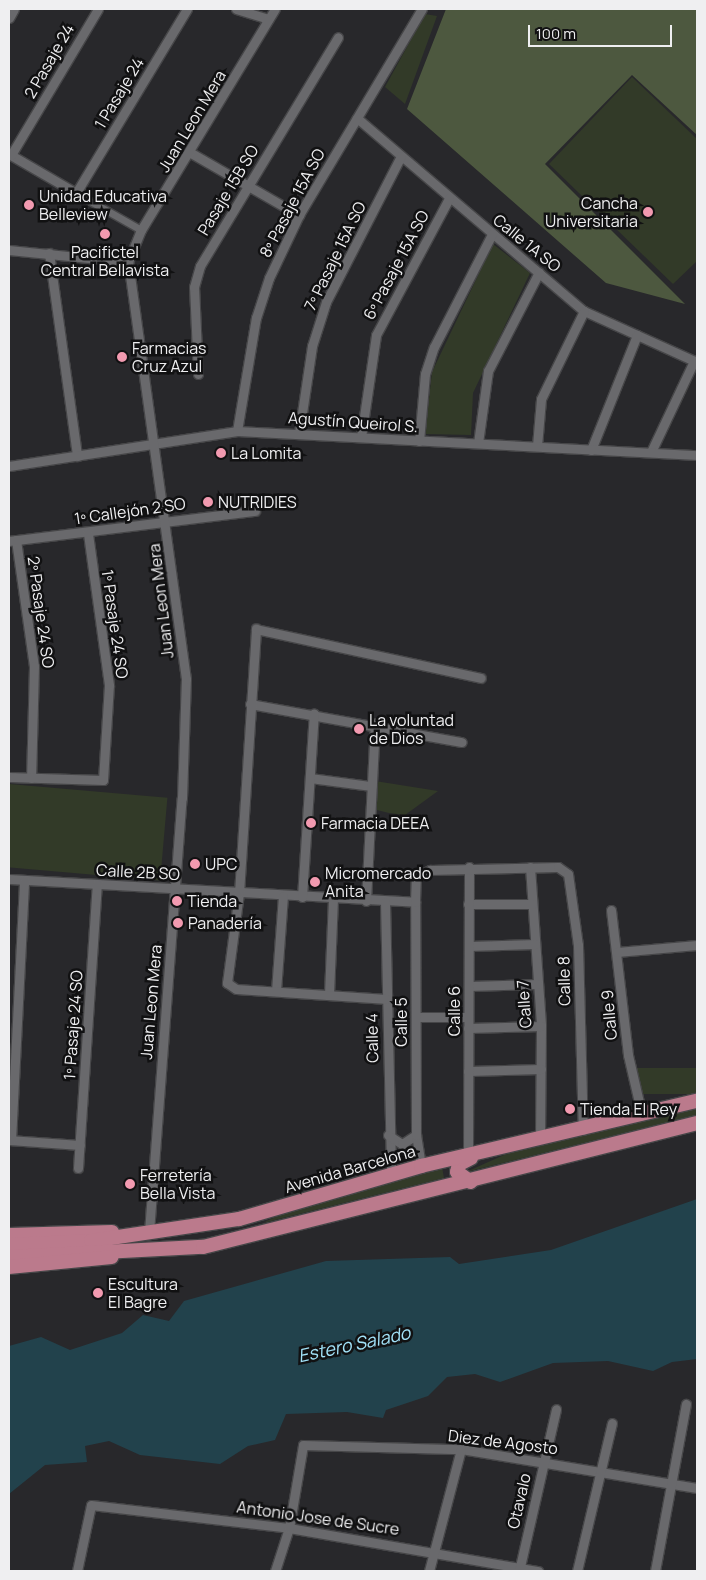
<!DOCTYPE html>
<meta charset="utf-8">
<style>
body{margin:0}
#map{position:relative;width:706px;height:1580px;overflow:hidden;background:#28282b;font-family:Manrope,sans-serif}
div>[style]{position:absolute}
.green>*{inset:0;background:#323a28;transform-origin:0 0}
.forest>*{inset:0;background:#4d583f}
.water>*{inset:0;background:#22424c}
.roads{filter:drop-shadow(1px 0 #464648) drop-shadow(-1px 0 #464648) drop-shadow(0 1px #464648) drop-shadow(0 -1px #464648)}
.pedestrian>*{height:7px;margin:-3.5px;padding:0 3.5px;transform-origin:3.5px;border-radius:3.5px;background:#69696c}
.minor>*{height:9px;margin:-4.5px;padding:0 4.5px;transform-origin:4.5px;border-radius:4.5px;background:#69696c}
.primary>*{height:14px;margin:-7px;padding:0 7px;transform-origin:7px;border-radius:7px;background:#bb7a8c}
.dots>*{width:14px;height:14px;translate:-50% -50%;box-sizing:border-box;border:2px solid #111112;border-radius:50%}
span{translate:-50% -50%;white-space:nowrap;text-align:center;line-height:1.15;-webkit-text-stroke:5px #111112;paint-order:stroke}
.street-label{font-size:16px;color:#efeff1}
.poi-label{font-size:16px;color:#efeff1}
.left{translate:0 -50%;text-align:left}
.right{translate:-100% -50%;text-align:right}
.water-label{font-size:18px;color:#a2e2f8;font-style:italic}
.frame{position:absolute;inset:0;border:10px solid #efeff1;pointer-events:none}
.scale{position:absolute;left:528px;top:25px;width:144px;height:22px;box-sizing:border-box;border:2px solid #efeff1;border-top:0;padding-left:6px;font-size:15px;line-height:18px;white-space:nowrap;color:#efeff1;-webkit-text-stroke:4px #111112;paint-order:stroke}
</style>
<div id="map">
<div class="green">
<i style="clip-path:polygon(425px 14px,437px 16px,405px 104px,385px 87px)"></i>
<i style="clip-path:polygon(632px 77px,697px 139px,697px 261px,673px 284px,549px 164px)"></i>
<i style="clip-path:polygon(493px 244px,530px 273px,473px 393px,471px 435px,425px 434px,432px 372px)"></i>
<i style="clip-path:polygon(375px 781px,438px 791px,405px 815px,389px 813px,373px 809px)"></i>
<i style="left:9px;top:784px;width:159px;height:83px;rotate:5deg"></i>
<i style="left:697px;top:1068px;width:26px;height:63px;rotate:90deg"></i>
<i style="clip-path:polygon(697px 1104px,697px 1115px,466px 1172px,515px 1150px)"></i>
<i style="clip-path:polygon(442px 1167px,444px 1178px,263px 1223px,310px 1199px)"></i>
</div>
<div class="forest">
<i style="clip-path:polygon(446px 9px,697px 9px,697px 135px,632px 75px,545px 164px,685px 304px,606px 283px,407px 109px)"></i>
</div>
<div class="water">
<i style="clip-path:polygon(697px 1199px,697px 1359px,672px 1362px,653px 1371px,608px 1361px,553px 1363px,500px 1382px,475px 1374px,447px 1377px,428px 1396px,386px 1410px,383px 1418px,347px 1412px,286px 1414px,275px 1440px,248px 1446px,220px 1464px,140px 1455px,109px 1441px,85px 1446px,87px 1462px,45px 1465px,9px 1494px,9px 1346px,41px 1337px,70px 1350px,122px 1333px,143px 1315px,169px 1321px,184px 1301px,326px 1261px,450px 1257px,459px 1264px,551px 1250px)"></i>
</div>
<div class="roads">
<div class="pedestrian">
<i style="left:76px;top:193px;width:75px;rotate:29.6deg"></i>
</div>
<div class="minor">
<i style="left:236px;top:9px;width:34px;rotate:17deg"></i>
<i style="left:9px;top:18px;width:10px;rotate:-61deg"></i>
<i style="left:357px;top:118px;width:298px;rotate:40.4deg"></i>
<i style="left:584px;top:311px;width:124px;rotate:24.3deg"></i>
<i style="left:191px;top:153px;width:125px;rotate:29.9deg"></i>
<i style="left:9px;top:154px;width:78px;rotate:30.2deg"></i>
<i style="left:76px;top:193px;width:215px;rotate:-58.9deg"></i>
<i style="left:11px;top:155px;width:170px;rotate:-59.2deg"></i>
<i style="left:9px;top:250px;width:120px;rotate:5.8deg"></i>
<i style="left:49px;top:253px;width:205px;rotate:82.1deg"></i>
<i style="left:198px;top:374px;width:87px;rotate:-92.6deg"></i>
<i style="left:194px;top:287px;width:22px;rotate:-74deg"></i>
<i style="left:200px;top:266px;width:267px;rotate:-58.9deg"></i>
<i style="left:237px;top:431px;width:115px;rotate:-80.5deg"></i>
<i style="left:256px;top:318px;width:42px;rotate:-72deg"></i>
<i style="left:269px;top:278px;width:70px;rotate:-64.5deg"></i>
<i style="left:299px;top:215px;width:240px;rotate:-59.2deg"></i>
<i style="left:299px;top:433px;width:88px;rotate:-81.5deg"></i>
<i style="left:312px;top:346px;width:46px;rotate:-72.3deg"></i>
<i style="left:326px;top:302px;width:164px;rotate:-62.8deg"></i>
<i style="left:361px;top:437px;width:103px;rotate:-81.6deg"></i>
<i style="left:376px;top:335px;width:155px;rotate:-61.9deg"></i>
<i style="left:419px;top:441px;width:67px;rotate:-84.9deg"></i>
<i style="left:425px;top:374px;width:28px;rotate:-72deg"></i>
<i style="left:434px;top:347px;width:127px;rotate:-62.8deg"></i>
<i style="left:478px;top:443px;width:73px;rotate:-82.1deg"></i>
<i style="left:488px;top:371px;width:111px;rotate:-62.7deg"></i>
<i style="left:537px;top:446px;width:47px;rotate:-85.1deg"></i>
<i style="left:541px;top:399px;width:98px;rotate:-64deg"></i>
<i style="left:591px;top:450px;width:124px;rotate:-68.2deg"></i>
<i style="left:651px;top:452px;width:101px;rotate:-64.7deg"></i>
<i style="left:9px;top:466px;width:231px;rotate:-8.7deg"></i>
<i style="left:237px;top:431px;width:461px;rotate:3deg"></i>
<i style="left:16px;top:540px;width:127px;rotate:81.9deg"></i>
<i style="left:34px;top:666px;width:112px;rotate:91.5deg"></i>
<i style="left:9px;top:541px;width:248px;rotate:-7deg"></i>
<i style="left:250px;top:704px;width:215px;rotate:10.2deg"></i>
<i style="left:9px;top:777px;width:94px;rotate:1.8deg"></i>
<i style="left:103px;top:780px;width:95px;rotate:-86.4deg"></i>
<i style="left:109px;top:685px;width:153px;rotate:-97.9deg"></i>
<i style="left:310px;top:778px;width:62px;rotate:7.5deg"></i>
<i style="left:530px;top:867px;width:159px;rotate:86deg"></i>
<i style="left:541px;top:1026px;width:113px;rotate:90.5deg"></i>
<i style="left:9px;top:879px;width:407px;rotate:3.2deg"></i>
<i style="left:302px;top:897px;width:184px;rotate:-86.3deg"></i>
<i style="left:366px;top:901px;width:178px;rotate:-87.1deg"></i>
<i style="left:385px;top:902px;width:273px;rotate:88.7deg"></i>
<i style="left:468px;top:904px;width:64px"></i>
<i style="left:611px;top:910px;width:146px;rotate:83.3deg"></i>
<i style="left:628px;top:1055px;width:62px;rotate:76.9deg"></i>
<i style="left:469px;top:946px;width:66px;rotate:-1.7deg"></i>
<i style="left:617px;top:952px;width:80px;rotate:-5deg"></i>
<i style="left:469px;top:986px;width:68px;rotate:-1.7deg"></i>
<i style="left:276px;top:991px;width:95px;rotate:-85.8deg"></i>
<i style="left:329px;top:994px;width:95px;rotate:-87.6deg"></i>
<i style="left:387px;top:999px;width:151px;rotate:-176.2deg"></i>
<i style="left:236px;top:989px;width:11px;rotate:-146deg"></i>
<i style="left:227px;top:983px;width:91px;rotate:-82.4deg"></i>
<i style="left:239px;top:893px;width:265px;rotate:-86.3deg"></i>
<i style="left:256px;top:629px;width:230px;rotate:12.3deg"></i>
<i style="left:416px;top:1017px;width:52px"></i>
<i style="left:468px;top:1028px;width:73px;rotate:-1.6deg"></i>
<i style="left:468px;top:1071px;width:73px;rotate:-1.6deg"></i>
<i style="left:388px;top:1135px;width:17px;rotate:33deg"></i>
<i style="left:402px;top:1144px;width:17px;rotate:-33deg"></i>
<i style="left:9px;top:1140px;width:71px;rotate:4deg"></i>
<i style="left:11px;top:1140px;width:260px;rotate:-87.1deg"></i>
<i style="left:468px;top:1156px;width:289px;rotate:-89.8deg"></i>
<i style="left:421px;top:1166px;width:31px;rotate:-99deg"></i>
<i style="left:416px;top:1135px;width:233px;rotate:-90.2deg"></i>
<i style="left:415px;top:902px;width:25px;rotate:-88deg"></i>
<i style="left:416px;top:877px;width:16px;rotate:-27deg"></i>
<i style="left:430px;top:870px;width:128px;rotate:-1.3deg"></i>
<i style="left:558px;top:867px;width:12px;rotate:35deg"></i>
<i style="left:568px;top:874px;width:72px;rotate:82deg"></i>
<i style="left:578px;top:945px;width:185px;rotate:88.5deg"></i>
<i style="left:78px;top:1168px;width:284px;rotate:-86.2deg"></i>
<i style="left:149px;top:1232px;width:435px;rotate:-85.7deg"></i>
<i style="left:182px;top:798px;width:119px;rotate:-88.1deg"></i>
<i style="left:186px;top:679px;width:421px;rotate:-97.9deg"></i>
<i style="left:128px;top:262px;width:35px;rotate:-68deg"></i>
<i style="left:141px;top:230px;width:258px;rotate:-58.8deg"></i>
<i style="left:77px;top:1571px;width:67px;rotate:-78deg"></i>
<i style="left:91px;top:1505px;width:199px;rotate:6.6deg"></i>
<i style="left:289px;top:1528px;width:253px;rotate:9.8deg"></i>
<i style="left:275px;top:1571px;width:45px;rotate:-72deg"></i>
<i style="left:289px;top:1528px;width:84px;rotate:-80.4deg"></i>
<i style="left:303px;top:1445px;width:158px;rotate:1.5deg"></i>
<i style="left:461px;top:1449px;width:239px;rotate:9.4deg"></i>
<i style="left:429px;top:1571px;width:126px;rotate:-75.3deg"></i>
<i style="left:519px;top:1571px;width:166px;rotate:-77.1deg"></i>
<i style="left:577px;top:1571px;width:152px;rotate:-76.7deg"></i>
<i style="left:655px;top:1571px;width:170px;rotate:-79.5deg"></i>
</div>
<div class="primary">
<i style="left:471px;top:1158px;width:13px;rotate:153deg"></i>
<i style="left:459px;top:1164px;width:8px;rotate:104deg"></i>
<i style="left:457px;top:1172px;width:17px;rotate:36deg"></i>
<i style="left:9px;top:1235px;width:103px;rotate:-1.7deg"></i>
<i style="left:9px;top:1245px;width:82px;rotate:-2.8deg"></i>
<i style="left:91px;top:1241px;width:150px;rotate:-8.5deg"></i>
<i style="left:239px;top:1219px;width:190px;rotate:-16.2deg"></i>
<i style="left:421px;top:1166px;width:284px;rotate:-13.3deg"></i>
<i style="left:9px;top:1257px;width:194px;rotate:-3deg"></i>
<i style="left:203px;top:1247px;width:509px;rotate:-14.09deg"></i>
<i style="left:9px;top:1267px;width:103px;rotate:-5.5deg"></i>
</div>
</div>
<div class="dots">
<i style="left:29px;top:205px;background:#f29ab0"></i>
<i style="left:648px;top:212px;background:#f29ab0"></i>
<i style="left:105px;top:234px;background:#f29ab0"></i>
<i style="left:122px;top:357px;background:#f29ab0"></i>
<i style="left:221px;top:453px;background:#f29ab0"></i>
<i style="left:208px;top:502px;background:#f29ab0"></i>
<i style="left:359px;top:729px;background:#f29ab0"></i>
<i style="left:311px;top:823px;background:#f29ab0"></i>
<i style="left:195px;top:864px;background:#f29ab0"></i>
<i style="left:315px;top:882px;background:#f29ab0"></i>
<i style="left:177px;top:901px;background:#f29ab0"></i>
<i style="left:178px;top:923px;background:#f29ab0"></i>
<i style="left:570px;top:1109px;background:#f29ab0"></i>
<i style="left:130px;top:1184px;background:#f29ab0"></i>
<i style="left:98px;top:1293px;background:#f29ab0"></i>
</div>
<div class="street-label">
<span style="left:49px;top:61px;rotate:-60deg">2 Pasaje 24</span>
<span style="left:119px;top:93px;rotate:-59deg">1 Pasaje 24</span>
<span style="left:192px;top:121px;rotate:-59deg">Juan Leon Mera</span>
<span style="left:228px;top:190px;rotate:-59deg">Pasaje 15B SO</span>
<span style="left:292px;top:203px;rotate:-62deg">8º Pasaje 15A SO</span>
<span style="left:527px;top:243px;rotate:39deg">Calle 1A SO</span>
<span style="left:335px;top:256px;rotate:-64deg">7º Pasaje 15A SO</span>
<span style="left:396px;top:265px;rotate:-62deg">6º Pasaje 15A SO</span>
<span style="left:353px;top:422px;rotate:4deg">Agustín Queirol S.</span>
<span style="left:130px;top:511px;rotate:-8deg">1º Callejón 2 SO</span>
<span style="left:161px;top:601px;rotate:-97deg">Juan Leon Mera</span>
<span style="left:41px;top:612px;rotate:82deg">2º Pasaje 24 SO</span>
<span style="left:115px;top:624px;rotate:82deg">1º Pasaje 24 SO</span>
<span style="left:138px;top:872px;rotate:3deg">Calle 2B SO</span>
<span style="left:564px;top:981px;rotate:-91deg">Calle 8</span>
<span style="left:151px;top:1002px;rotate:-85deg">Juan Leon Mera</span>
<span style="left:524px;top:1004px;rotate:-94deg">Calle 7</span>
<span style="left:454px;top:1011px;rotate:-90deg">Calle 6</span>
<span style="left:609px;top:1015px;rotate:-95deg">Calle 9</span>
<span style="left:401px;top:1022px;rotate:-90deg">Calle 5</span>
<span style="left:73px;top:1025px;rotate:-86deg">1º Pasaje 24 SO</span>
<span style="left:372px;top:1038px;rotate:-91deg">Calle 4</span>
<span style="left:350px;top:1169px;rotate:-16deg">Avenida Barcelona</span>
<span style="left:503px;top:1442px;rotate:7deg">Diez de Agosto</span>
<span style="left:519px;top:1501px;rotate:-77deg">Otavalo</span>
<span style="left:318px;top:1518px;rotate:8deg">Antonio Jose de Sucre</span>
</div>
<div class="poi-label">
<span class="left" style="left:39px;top:205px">Unidad Educativa<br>Belleview</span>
<span class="right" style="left:638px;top:212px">Cancha<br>Universitaria</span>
<span style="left:105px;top:261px">Pacifictel<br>Central Bellavista</span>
<span class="left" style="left:132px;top:357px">Farmacias<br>Cruz Azul</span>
<span class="left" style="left:231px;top:453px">La Lomita</span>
<span class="left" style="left:218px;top:502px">NUTRIDIES</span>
<span class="left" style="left:369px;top:729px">La voluntad<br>de Dios</span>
<span class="left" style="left:321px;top:823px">Farmacia DEEA</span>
<span class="left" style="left:205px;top:864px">UPC</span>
<span class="left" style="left:325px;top:882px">Micromercado<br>Anita</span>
<span class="left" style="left:187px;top:901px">Tienda</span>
<span class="left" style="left:188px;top:923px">Panadería</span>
<span class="left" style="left:580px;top:1109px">Tienda El Rey</span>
<span class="left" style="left:140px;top:1184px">Ferretería<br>Bella Vista</span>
<span class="left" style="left:108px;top:1293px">Escultura<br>El Bagre</span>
</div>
<div class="water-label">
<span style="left:354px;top:1344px;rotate:-12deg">Estero Salado</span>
</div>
<div class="frame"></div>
<div class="scale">100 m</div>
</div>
